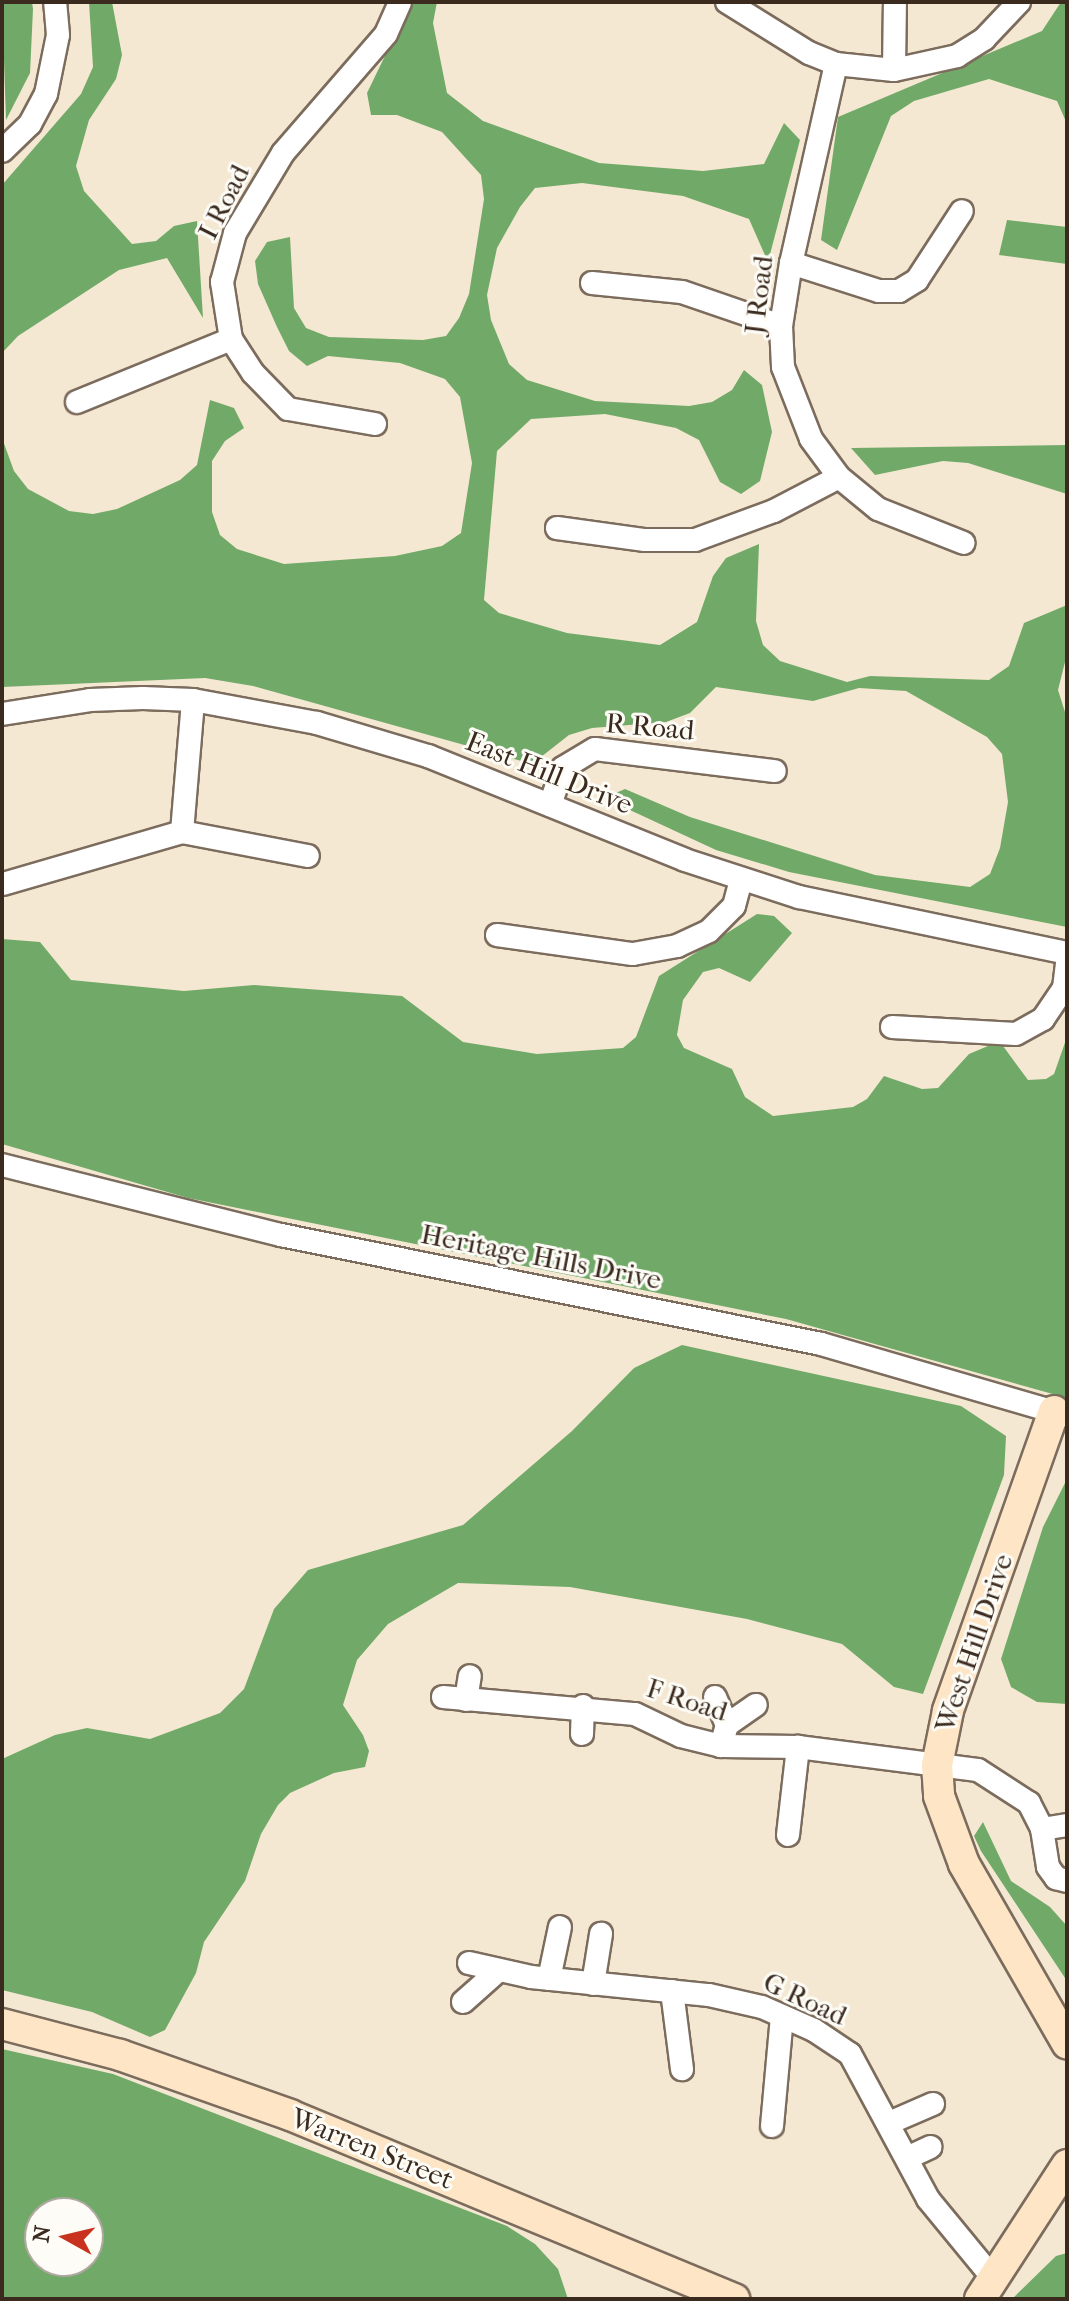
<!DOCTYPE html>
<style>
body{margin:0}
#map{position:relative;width:1069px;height:2301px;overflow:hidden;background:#f5e8d2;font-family:"IM FELL French Canon",serif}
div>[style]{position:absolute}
.forest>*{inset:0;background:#71aa68}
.roads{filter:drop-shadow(2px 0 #7c6c5d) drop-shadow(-2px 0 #7c6c5d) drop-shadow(0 2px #7c6c5d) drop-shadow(0 -2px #7c6c5d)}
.street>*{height:22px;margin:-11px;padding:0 11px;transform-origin:11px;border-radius:11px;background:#fff}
.secondary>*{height:30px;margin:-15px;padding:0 15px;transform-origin:15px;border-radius:15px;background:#fde5c5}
span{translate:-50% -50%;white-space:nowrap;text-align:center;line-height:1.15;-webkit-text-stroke:6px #fdfcf7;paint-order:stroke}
.street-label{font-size:28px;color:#3b2a1e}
.frame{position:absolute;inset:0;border:4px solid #3b2a1e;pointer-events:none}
.north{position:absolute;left:24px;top:2197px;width:80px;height:80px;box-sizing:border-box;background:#fdfcf7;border:2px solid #afa8a0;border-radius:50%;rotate:278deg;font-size:22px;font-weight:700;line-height:32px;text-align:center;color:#3b2a1e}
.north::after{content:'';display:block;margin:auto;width:28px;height:36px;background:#c8321e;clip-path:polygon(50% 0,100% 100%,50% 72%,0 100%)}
</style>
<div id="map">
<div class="forest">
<i style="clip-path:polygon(2px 2px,32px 2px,33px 9px,30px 73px,6px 120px)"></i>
<i style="clip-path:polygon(89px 2px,112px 2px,122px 55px,116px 79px,89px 120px,76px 166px,84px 191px,132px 244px,156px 241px,174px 226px,197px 221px,203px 318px,167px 258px,119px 270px,18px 336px,2px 353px,2px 185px,81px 94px,93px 67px)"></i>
<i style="clip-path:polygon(411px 2px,437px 2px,433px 23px,447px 93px,483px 121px,599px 163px,703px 171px,764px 164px,784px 123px,800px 140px,768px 262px,749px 219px,683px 196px,582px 183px,535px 188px,520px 207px,497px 248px,487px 295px,491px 320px,509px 364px,527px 380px,595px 401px,689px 406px,712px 402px,732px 390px,744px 370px,762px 385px,772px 432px,760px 481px,741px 494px,720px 482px,699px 440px,676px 428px,605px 414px,531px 419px,497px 451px,484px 600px,499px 613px,567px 633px,660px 645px,697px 622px,713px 576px,726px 558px,759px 544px,756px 621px,763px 645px,780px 661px,847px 682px,870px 676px,989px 680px,1009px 666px,1024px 623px,1067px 605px,1067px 654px,1058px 690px,1065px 712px,1067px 927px,789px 872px,716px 850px,604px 798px,625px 789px,690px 817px,875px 875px,970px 887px,990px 874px,1000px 848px,1008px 802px,1002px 754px,987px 737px,906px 691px,859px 688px,813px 701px,716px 687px,690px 713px,666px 722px,592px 728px,569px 735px,532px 764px,253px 686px,205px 678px,2px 687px,2px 438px,14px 471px,28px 489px,69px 511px,93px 514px,117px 509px,180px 480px,197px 465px,210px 400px,234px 408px,244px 428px,225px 441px,212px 461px,212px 512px,220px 535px,237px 549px,284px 564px,395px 556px,442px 546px,461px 533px,472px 463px,460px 397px,445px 379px,400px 363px,328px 356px,307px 366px,289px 351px,277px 327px,258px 284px,255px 261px,267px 242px,290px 237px,294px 308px,306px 328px,329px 337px,423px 340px,446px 336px,459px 318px,469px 294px,484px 199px,481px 175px,442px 132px,397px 115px,371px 115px,367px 93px)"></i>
<i style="clip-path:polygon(1061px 2px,1067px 2px,1067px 124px,1057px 101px,989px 79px,914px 101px,891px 116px,837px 250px,821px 240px,838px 117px,1042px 31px)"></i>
<i style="clip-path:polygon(1007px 220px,1067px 227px,1067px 264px,999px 255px)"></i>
<i style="clip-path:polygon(1067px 445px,1067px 494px,968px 463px,943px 461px,875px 475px,851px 448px)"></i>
<i style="clip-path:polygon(757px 914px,774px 916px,792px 933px,750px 982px,719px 968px,703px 972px,683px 1000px,677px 1035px,684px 1048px,732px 1069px,745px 1097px,773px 1116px,853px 1107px,867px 1099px,884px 1076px,922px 1089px,938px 1088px,969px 1054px,988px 1046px,1003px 1046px,1028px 1080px,1046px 1079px,1054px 1074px,1067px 1037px,1067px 1398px,786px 1319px,188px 1198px,2px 1144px,2px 939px,40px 942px,71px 980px,184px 991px,254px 985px,402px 996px,463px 1042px,537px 1054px,623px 1048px,636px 1037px,659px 976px)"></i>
<i style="clip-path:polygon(682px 1345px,961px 1406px,1006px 1436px,1004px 1475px,923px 1694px,894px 1687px,842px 1644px,747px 1619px,570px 1587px,458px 1583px,388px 1624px,357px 1660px,343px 1705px,363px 1735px,369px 1751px,365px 1767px,334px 1773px,290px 1793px,278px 1805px,261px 1834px,245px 1881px,204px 1942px,196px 1973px,165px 2030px,150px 2037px,92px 2012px,2px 1990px,2px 1759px,55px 1735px,87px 1728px,150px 1739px,220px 1713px,244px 1689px,274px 1609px,308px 1570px,463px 1525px,572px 1431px,634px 1368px)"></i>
<i style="clip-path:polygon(1067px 1479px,1067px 1704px,1037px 1702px,1011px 1687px,1001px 1659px,1043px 1527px)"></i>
<i style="clip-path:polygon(983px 1822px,1011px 1881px,1050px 1907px,1067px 1926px,1067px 1981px,981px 1851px,974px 1836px)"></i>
<i style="clip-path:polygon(evenodd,2px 2049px,113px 2074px,507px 2226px,535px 2244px,558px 2269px,568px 2299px,2px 2299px,2px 2049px,40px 2213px,88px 2213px,88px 2261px,40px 2261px,40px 2213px)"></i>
<i style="clip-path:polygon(1067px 2253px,1067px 2299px,1012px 2299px,1056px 2256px)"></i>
</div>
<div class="roads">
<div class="street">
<i style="left:727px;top:2px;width:97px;rotate:31.9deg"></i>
<i style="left:809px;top:53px;width:29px;rotate:22deg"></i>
<i style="left:836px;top:64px;width:58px;rotate:5.9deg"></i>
<i style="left:894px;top:70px;width:65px;rotate:-12.5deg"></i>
<i style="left:957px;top:56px;width:32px;rotate:-32deg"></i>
<i style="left:984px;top:39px;width:51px;rotate:-46.6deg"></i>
<i style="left:836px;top:64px;width:204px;rotate:102.7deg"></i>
<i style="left:791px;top:263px;width:64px;rotate:99deg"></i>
<i style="left:781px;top:326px;width:41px;rotate:87.2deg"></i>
<i style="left:783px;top:367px;width:77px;rotate:68.7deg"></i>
<i style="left:811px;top:439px;width:47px;rotate:53.6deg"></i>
<i style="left:839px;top:477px;width:50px;rotate:39.4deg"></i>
<i style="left:878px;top:509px;width:92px;rotate:21.6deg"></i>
<i style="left:894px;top:70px;width:68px;rotate:-89.2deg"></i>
<i style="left:2px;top:151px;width:39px;rotate:-44deg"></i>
<i style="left:30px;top:124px;width:34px;rotate:-62deg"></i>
<i style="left:46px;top:94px;width:60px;rotate:-78.5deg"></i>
<i style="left:58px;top:35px;width:33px;rotate:-95deg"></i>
<i style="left:791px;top:263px;width:92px;rotate:17.7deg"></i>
<i style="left:879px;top:291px;width:20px"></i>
<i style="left:899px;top:291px;width:21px;rotate:-31deg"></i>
<i style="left:917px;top:280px;width:82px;rotate:-56.9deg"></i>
<i style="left:592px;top:283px;width:90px;rotate:5.7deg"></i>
<i style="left:682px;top:292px;width:105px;rotate:19deg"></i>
<i style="left:77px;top:402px;width:166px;rotate:-22.2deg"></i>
<i style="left:375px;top:424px;width:88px;rotate:-170.2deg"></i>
<i style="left:288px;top:409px;width:50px;rotate:-134.2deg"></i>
<i style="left:253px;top:373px;width:40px;rotate:-122.9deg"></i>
<i style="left:231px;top:339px;width:58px;rotate:-99deg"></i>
<i style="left:222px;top:282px;width:51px;rotate:-75.1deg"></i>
<i style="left:235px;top:233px;width:93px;rotate:-59deg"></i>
<i style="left:283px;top:153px;width:157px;rotate:-49.1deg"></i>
<i style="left:386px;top:34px;width:35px;rotate:-66deg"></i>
<i style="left:557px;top:528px;width:89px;rotate:7.8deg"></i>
<i style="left:645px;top:540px;width:50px"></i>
<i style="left:695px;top:540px;width:84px;rotate:-20.2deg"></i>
<i style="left:774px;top:511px;width:73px;rotate:-27.6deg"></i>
<i style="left:2px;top:714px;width:89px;rotate:-9deg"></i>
<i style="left:90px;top:700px;width:53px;rotate:-2.2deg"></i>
<i style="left:143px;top:698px;width:50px;rotate:2.3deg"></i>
<i style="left:193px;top:700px;width:126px;rotate:10.5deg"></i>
<i style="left:317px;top:723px;width:116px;rotate:16.6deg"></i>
<i style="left:428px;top:756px;width:277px;rotate:22deg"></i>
<i style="left:685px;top:860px;width:120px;rotate:18deg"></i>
<i style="left:799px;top:897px;width:274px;rotate:11.8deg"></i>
<i style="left:550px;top:805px;width:39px;rotate:-71deg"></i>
<i style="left:563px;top:768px;width:37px;rotate:-31deg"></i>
<i style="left:595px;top:749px;width:181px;rotate:7deg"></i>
<i style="left:182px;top:832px;width:132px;rotate:-85.2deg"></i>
<i style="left:3px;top:884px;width:186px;rotate:-16.2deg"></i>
<i style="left:182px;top:832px;width:128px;rotate:10.8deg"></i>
<i style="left:497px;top:935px;width:137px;rotate:8deg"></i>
<i style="left:633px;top:954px;width:45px;rotate:-10.3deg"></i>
<i style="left:677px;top:946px;width:35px;rotate:-25deg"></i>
<i style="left:709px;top:931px;width:35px;rotate:-45deg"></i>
<i style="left:734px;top:906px;width:28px;rotate:-75deg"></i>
<i style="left:892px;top:1027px;width:124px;rotate:3.2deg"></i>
<i style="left:1016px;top:1034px;width:31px;rotate:-29deg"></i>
<i style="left:1043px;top:1019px;width:37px;rotate:-56deg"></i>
<i style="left:1064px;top:988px;width:24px;rotate:-83deg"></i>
<i style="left:2px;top:1165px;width:288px;rotate:14.1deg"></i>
<i style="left:281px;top:1235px;width:551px;rotate:11.41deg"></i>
<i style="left:821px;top:1344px;width:255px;rotate:16.2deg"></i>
<i style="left:443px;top:1697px;width:193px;rotate:5.1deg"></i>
<i style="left:635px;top:1714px;width:51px;rotate:25.6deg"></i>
<i style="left:681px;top:1736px;width:41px;rotate:14deg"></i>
<i style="left:721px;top:1746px;width:77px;rotate:0.7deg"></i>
<i style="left:798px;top:1747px;width:181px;rotate:7.3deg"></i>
<i style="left:978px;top:1770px;width:61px;rotate:32.9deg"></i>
<i style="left:1029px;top:1803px;width:29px;rotate:63deg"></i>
<i style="left:1042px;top:1829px;width:38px;rotate:81deg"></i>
<i style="left:1048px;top:1867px;width:14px;rotate:54deg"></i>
<i style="left:1056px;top:1878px;width:11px;rotate:15deg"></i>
<i style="left:715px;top:1697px;width:30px;rotate:67deg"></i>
<i style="left:727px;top:1725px;width:22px;rotate:106deg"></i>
<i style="left:466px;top:1700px;width:24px;rotate:-81deg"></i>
<i style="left:727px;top:1725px;width:35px;rotate:-35deg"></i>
<i style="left:582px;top:1734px;width:28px;rotate:-88deg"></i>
<i style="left:1042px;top:1829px;width:25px;rotate:-9deg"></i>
<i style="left:788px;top:1835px;width:89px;rotate:-83.5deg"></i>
<i style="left:469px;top:1963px;width:64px;rotate:12.7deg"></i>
<i style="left:531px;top:1977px;width:179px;rotate:5.8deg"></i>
<i style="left:709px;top:1995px;width:54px;rotate:12.8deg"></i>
<i style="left:762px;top:2007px;width:57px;rotate:23.9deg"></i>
<i style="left:814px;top:2030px;width:43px;rotate:33.7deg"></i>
<i style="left:850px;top:2054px;width:165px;rotate:61.7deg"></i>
<i style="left:928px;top:2199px;width:102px;rotate:50.6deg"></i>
<i style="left:549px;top:1979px;width:53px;rotate:-78.1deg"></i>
<i style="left:593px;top:1984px;width:51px;rotate:-80.9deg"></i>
<i style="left:672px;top:1991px;width:79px;rotate:82.7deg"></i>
<i style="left:463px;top:2002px;width:48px;rotate:-41.6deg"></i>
<i style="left:889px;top:2123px;width:48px;rotate:-23.4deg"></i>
<i style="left:772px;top:2126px;width:110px;rotate:-84.8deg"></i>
<i style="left:907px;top:2158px;width:26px;rotate:-25deg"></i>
</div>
<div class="secondary">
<i style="left:1054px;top:1411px;width:318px;rotate:109.5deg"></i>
<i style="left:948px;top:1711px;width:55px;rotate:101.5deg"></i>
<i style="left:937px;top:1765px;width:31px;rotate:86deg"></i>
<i style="left:939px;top:1796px;width:72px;rotate:69.8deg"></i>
<i style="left:964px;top:1864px;width:207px;rotate:60.1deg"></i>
<i style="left:2px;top:2024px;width:122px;rotate:14.7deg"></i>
<i style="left:120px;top:2055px;width:180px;rotate:19.4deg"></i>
<i style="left:290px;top:2115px;width:481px;rotate:22.5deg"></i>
<i style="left:980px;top:2299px;width:160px;rotate:-57deg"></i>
</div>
</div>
<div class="street-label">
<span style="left:224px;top:202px;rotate:-63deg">I Road</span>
<span style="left:759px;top:295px;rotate:-83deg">J Road</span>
<span style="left:650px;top:727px;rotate:5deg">R Road</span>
<span style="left:549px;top:773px;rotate:22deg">East Hill Drive</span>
<span style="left:541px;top:1257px;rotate:11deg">Heritage Hills Drive</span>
<span style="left:974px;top:1643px;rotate:-71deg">West Hill Drive</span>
<span style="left:687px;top:1700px;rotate:18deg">F Road</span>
<span style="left:805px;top:1999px;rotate:25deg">G Road</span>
<span style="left:372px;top:2149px;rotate:22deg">Warren Street</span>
</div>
<div class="frame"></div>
<div class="north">N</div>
</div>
